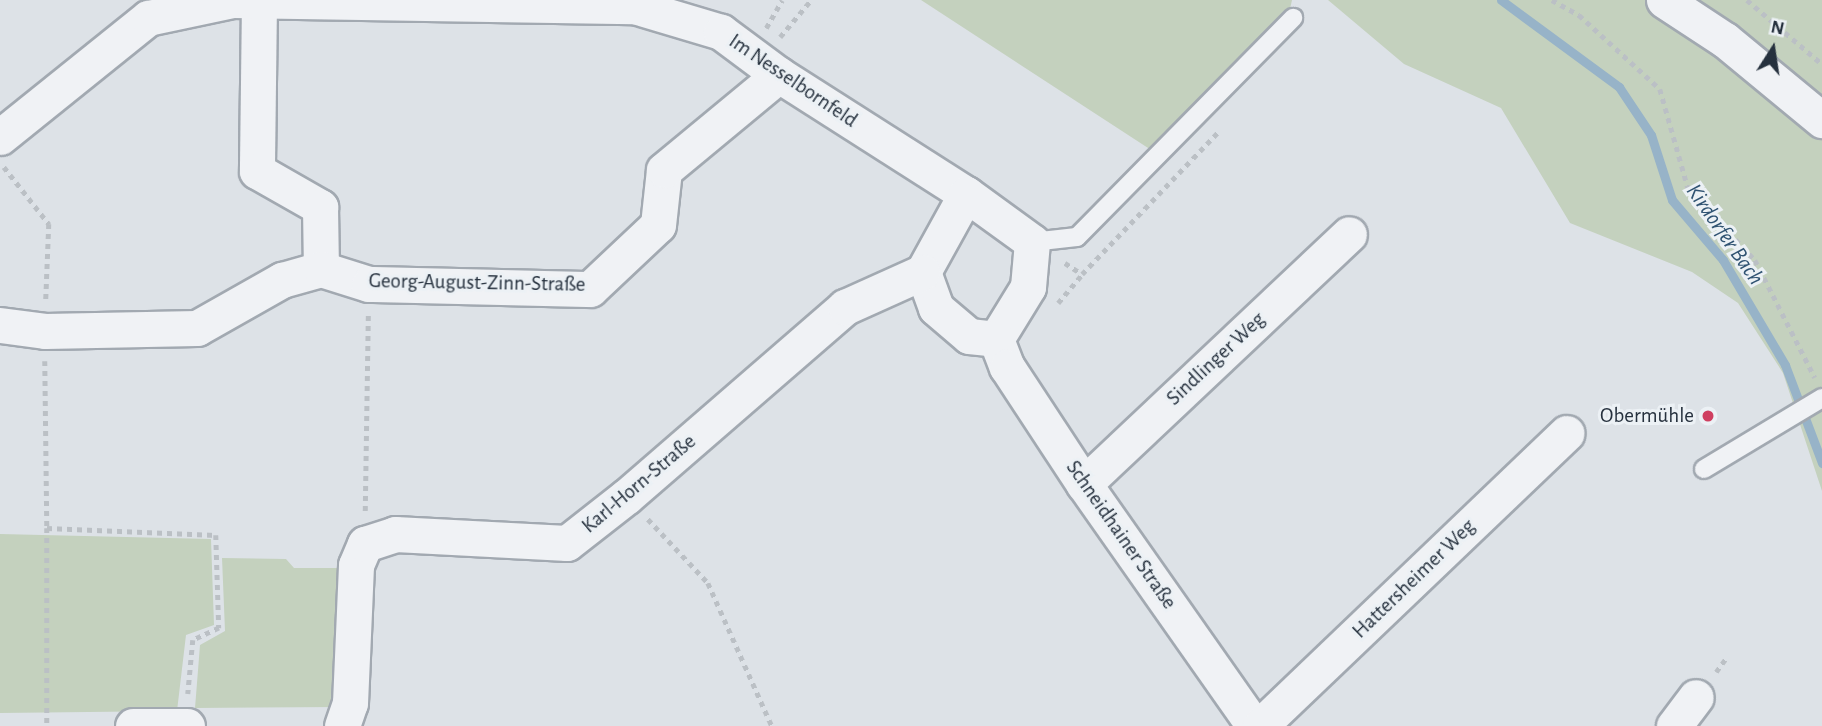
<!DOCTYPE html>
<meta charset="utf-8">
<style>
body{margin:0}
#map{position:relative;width:1822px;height:726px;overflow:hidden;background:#dde2e7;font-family:"Alegreya Sans",sans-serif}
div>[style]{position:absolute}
.green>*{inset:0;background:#c4d1be}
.stream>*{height:9px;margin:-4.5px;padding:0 4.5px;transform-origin:4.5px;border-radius:4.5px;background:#97b3c8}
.path>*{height:4.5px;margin-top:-2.25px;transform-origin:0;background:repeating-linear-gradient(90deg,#bbc0c5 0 5px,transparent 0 10px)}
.roads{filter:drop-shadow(2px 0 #a2a9b1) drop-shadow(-2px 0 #a2a9b1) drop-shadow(0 2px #a2a9b1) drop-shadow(0 -2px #a2a9b1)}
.lane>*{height:18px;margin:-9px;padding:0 9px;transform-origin:9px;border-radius:9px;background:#f0f2f5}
.street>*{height:35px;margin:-17.5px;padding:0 17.5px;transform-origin:17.5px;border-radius:17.5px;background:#f0f2f5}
.dots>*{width:19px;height:19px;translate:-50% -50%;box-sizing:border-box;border:4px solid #ecf1f5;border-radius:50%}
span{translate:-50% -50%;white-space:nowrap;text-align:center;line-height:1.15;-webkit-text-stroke:6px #ecf1f5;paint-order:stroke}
.street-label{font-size:21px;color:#26313e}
.poi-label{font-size:21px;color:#26313e}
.right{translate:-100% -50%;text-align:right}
.water-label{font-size:23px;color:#305372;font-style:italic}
.north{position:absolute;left:1738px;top:14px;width:70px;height:70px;-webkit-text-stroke:5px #ecf1f5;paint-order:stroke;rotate:12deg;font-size:19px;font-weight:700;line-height:28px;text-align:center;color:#26313e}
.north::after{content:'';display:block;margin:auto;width:24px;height:32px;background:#26313e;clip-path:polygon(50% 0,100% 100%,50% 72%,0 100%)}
</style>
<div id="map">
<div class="green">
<i style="clip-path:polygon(921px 0,1292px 0,1285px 31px,1165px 159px)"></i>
<i style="clip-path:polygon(1328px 0,1647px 0,1822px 134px,1822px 491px,1783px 373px,1738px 303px,1692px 272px,1570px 223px,1501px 108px,1404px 64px)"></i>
<i style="clip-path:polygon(1683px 0,1822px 0,1822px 108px)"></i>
<i style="clip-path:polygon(0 534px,211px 539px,214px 625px,186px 635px,177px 711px,0 713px)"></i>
<i style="clip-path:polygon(222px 558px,286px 559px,294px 568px,338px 568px,340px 707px,195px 708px,200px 645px,225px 631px)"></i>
</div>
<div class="stream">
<i style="left:1501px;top:0;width:147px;rotate:36.4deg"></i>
<i style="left:1619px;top:87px;width:58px;rotate:56.3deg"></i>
<i style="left:1651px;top:135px;width:68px;rotate:72.1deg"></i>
<i style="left:1672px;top:200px;width:79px;rotate:49.6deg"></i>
<i style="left:1723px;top:260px;width:122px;rotate:59.4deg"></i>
<i style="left:1785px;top:365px;width:105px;rotate:69.3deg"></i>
</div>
<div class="path">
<i style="left:1552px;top:0;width:31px;rotate:29deg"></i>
<i style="left:1579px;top:15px;width:110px;rotate:42.4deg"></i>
<i style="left:1660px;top:89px;width:103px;rotate:74.2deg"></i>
<i style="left:1688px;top:188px;width:98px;rotate:47.1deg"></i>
<i style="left:1755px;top:260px;width:132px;rotate:63deg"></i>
<i style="left:1747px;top:0;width:99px;rotate:40.5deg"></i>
<i style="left:766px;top:28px;width:32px;rotate:-60deg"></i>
<i style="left:780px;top:37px;width:48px;rotate:-50deg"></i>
<i style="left:4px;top:167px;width:73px;rotate:51.7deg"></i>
<i style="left:49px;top:224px;width:75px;rotate:92.3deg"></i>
<i style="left:1065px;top:263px;width:20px;rotate:33deg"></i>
<i style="left:1058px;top:303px;width:38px;rotate:-50deg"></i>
<i style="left:1082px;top:274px;width:199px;rotate:-46.2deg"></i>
<i style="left:45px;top:361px;width:167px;rotate:89.3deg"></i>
<i style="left:47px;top:528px;width:169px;rotate:2.4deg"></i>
<i style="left:216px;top:535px;width:93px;rotate:88.2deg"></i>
<i style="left:219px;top:628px;width:29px;rotate:155deg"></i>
<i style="left:193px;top:640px;width:54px;rotate:95.3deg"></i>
<i style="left:365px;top:511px;width:197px;rotate:-89.1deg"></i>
<i style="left:648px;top:519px;width:88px;rotate:46.8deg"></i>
<i style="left:708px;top:583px;width:157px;rotate:65.9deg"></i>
<i style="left:47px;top:528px;width:198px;rotate:90deg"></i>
<i style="left:1716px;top:672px;width:17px;rotate:-54deg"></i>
</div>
<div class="roads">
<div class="lane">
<i style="left:1032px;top:242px;width:45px;rotate:-6.3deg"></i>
<i style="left:1077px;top:237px;width:308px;rotate:-45.4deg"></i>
<i style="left:1704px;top:469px;width:138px;rotate:-31deg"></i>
</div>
<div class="street">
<i style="left:1664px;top:0;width:73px;rotate:33.3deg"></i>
<i style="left:1725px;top:40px;width:126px;rotate:39.5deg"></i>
<i style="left:259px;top:1px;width:170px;rotate:90.7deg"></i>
<i style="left:257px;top:171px;width:73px;rotate:29.7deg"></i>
<i style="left:320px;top:207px;width:62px;rotate:89.1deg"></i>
<i style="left:0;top:137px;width:190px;rotate:-38.8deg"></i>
<i style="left:148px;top:18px;width:87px;rotate:-12deg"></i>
<i style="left:233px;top:0;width:401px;rotate:0.9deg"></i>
<i style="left:634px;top:6px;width:91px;rotate:16.6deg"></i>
<i style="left:721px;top:32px;width:72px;rotate:36.6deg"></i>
<i style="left:779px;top:75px;width:222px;rotate:32.5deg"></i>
<i style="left:966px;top:194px;width:82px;rotate:36deg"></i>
<i style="left:1032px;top:242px;width:45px;rotate:95.1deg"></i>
<i style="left:1028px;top:287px;width:61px;rotate:121.6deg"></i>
<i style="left:966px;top:194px;width:89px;rotate:118.9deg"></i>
<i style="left:923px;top:272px;width:38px;rotate:70deg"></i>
<i style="left:936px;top:308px;width:43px;rotate:40.3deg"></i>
<i style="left:969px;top:336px;width:27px;rotate:6deg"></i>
<i style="left:0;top:325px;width:45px;rotate:7.6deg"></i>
<i style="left:45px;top:331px;width:152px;rotate:-1.1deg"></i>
<i style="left:197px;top:328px;width:98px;rotate:-29.5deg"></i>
<i style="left:282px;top:280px;width:41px;rotate:-15.8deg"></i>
<i style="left:321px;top:269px;width:50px;rotate:17.4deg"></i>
<i style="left:369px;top:284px;width:221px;rotate:1.3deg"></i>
<i style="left:590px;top:289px;width:93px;rotate:-43.3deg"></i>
<i style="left:658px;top:225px;width:55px;rotate:-83.8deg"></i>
<i style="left:664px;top:170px;width:149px;rotate:-39.6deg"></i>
<i style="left:996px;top:339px;width:30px;rotate:69deg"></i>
<i style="left:1007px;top:367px;width:140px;rotate:56.7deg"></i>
<i style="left:1084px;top:484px;width:296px;rotate:54.9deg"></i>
<i style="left:1084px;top:484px;width:364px;rotate:-43.3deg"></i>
<i style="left:133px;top:726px;width:54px"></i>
<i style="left:342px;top:726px;width:24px;rotate:-71deg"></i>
<i style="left:350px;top:703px;width:138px;rotate:-87.5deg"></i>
<i style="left:356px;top:565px;width:23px;rotate:-67deg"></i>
<i style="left:365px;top:544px;width:32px;rotate:-18deg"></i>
<i style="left:395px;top:534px;width:172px;rotate:3deg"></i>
<i style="left:567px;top:543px;width:76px;rotate:-38.1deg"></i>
<i style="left:627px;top:496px;width:289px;rotate:-40.9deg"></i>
<i style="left:845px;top:307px;width:85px;rotate:-24.2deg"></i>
<i style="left:1260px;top:726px;width:424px;rotate:-43.7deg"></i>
<i style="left:1674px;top:726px;width:36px;rotate:-53deg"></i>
</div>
</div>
<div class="dots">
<i style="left:1708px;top:416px;background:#cf3f60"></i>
</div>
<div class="street-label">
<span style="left:793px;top:81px;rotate:34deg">Im Nesselbornfeld</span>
<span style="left:477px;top:283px;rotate:1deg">Georg-August-Zinn-Straße</span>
<span style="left:1216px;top:359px;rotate:-43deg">Sindlinger Weg</span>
<span style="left:639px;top:484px;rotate:-40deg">Karl-Horn-Straße</span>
<span style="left:1121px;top:535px;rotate:55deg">Schneidhainer Straße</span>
<span style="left:1414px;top:579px;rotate:-44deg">Hattersheimer Weg</span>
</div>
<div class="poi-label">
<span class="right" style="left:1694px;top:416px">Obermühle</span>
</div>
<div class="water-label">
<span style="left:1724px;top:235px;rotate:55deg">Kirdorfer Bach</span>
</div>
<div class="north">N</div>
</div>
